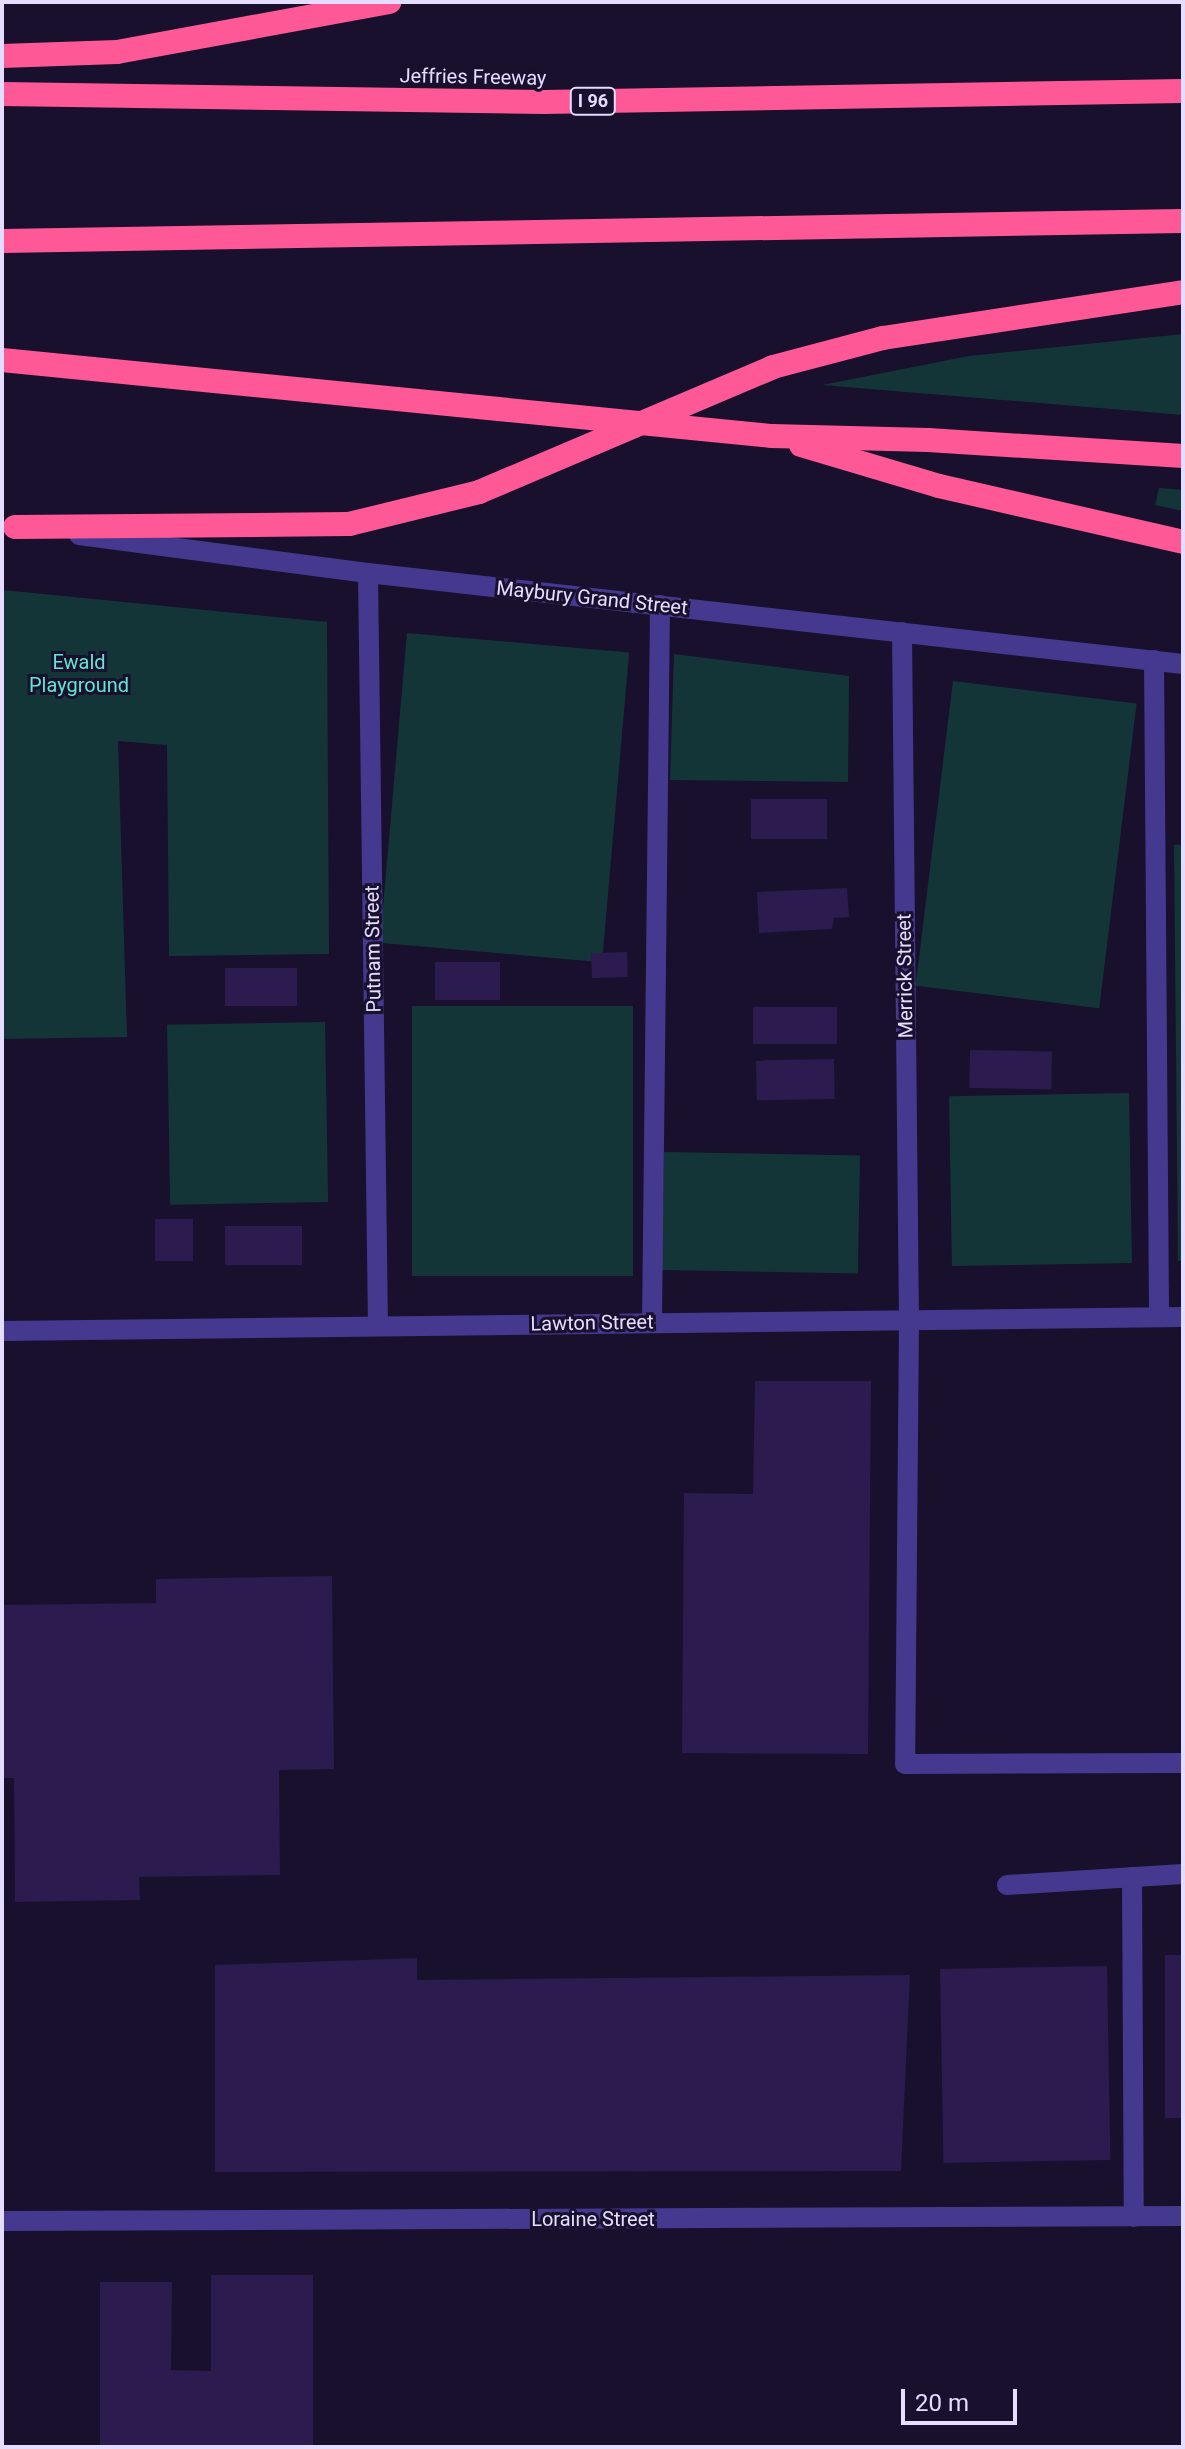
<!DOCTYPE html>
<style>
body{margin:0}
#map{position:relative;width:1185px;height:2449px;overflow:hidden;background:#18102d;font-family:Roboto,sans-serif}
div>[style]{position:absolute}
.green>*{inset:0;background:#133538;transform-origin:0 0}
.building>*{inset:0;background:#2b1b4f;transform-origin:0 0}
.minor>*{height:20px;margin:-10px;padding:0 10px;transform-origin:10px;border-radius:10px;background:#44398f}
.highway>*{height:24px;margin:-12px;padding:0 12px;transform-origin:12px;border-radius:12px;background:#ff5897}
.highway-bridge>*{height:24px;margin:-12px;padding:0 12px;transform-origin:12px;border-radius:12px;background:#ff5897}
span{translate:-50% -50%;white-space:nowrap;text-align:center;line-height:1.15;-webkit-text-stroke:6px #18102d;paint-order:stroke}
.shield-label span{padding:2px 6px;background:#18102d;border:2px solid;border-radius:6px;-webkit-text-stroke-width:0}
.shield-label{font-size:18px;color:#e4ddff;font-weight:700}
.street-label{font-size:20px;color:#e4ddff}
.park-label{font-size:20px;color:#60e7d3}
.frame{position:absolute;inset:0;border:4px solid #e4ddff;pointer-events:none}
.scale{position:absolute;left:901px;top:2389px;width:116px;height:36px;box-sizing:border-box;border:4px solid #e4ddff;border-top:0;padding-left:10px;font-size:24px;line-height:28px;white-space:nowrap;color:#e4ddff;-webkit-text-stroke:6px #18102d;paint-order:stroke}
</style>
<div id="map">
<div class="green">
<i style="clip-path:polygon(1183px 334px,1183px 415px,822px 385px,969px 356px)"></i>
<i style="clip-path:polygon(1159px 488px,1183px 490px,1183px 511px,1155px 505px)"></i>
<i style="clip-path:polygon(2px 590px,327px 622px,329px 954px,169px 956px,167px 745px,118px 741px,127px 1037px,2px 1039px)"></i>
<i style="left:407px;top:633px;width:223px;height:311px;rotate:5deg"></i>
<i style="clip-path:polygon(674px 654px,849px 676px,848px 782px,670px 780px)"></i>
<i style="left:953px;top:681px;width:185px;height:307px;rotate:7deg"></i>
<i style="clip-path:polygon(1174px 845px,1183px 845px,1183px 1261px,1178px 1261px)"></i>
<i style="left:412px;top:1006px;width:221px;height:270px"></i>
<i style="left:325px;top:1022px;width:180px;height:158px;rotate:89deg"></i>
<i style="left:1129px;top:1093px;width:170px;height:180px;rotate:89deg"></i>
<i style="left:664px;top:1152px;width:196px;height:118px;rotate:1deg"></i>
</div>
<div class="building">
<i style="left:751px;top:799px;width:76px;height:40px"></i>
<i style="clip-path:polygon(847px 888px,849px 917px,834px 918px,832px 929px,759px 933px,757px 892px)"></i>
<i style="left:627px;top:952px;width:25px;height:36px;rotate:88deg"></i>
<i style="left:500px;top:962px;width:38px;height:65px;rotate:90deg"></i>
<i style="left:297px;top:968px;width:38px;height:72px;rotate:90deg"></i>
<i style="left:837px;top:1007px;width:37px;height:84px;rotate:90deg"></i>
<i style="left:970px;top:1050px;width:82px;height:38px;rotate:1deg"></i>
<i style="left:834px;top:1059px;width:40px;height:78px;rotate:89deg"></i>
<i style="left:155px;top:1219px;width:38px;height:42px"></i>
<i style="left:225px;top:1226px;width:77px;height:39px"></i>
<i style="clip-path:polygon(755px 1381px,871px 1381px,868px 1754px,682px 1753px,684px 1493px,753px 1494px)"></i>
<i style="clip-path:polygon(332px 1576px,334px 1769px,279px 1770px,280px 1875px,139px 1877px,140px 1900px,15px 1902px,14px 1778px,2px 1778px,2px 1605px,156px 1603px,156px 1579px)"></i>
<i style="left:1183px;top:1955px;width:163px;height:18px;rotate:90deg"></i>
<i style="clip-path:polygon(417px 1958px,417px 1980px,910px 1975px,901px 2171px,215px 2172px,215px 1965px)"></i>
<i style="left:1107px;top:1966px;width:194px;height:167px;rotate:89deg"></i>
<i style="clip-path:polygon(211px 2275px,313px 2275px,313px 2447px,100px 2447px,100px 2282px,172px 2282px,171px 2370px,211px 2371px)"></i>
</div>
<div class="minor">
<i style="left:79px;top:535px;width:291px;rotate:7.5deg"></i>
<i style="left:368px;top:573px;width:820px;rotate:6.37deg"></i>
<i style="left:368px;top:573px;width:752px;rotate:89.24deg"></i>
<i style="left:902px;top:632px;width:688px;rotate:89.42deg"></i>
<i style="left:909px;top:1320px;width:444px;rotate:90.5deg"></i>
<i style="left:905px;top:1764px;width:278px;rotate:-0.2deg"></i>
<i style="left:1154px;top:660px;width:657px;rotate:89.56deg"></i>
<i style="left:652px;top:1322px;width:717px;rotate:-89.36deg"></i>
<i style="left:2px;top:1331px;width:1181px;rotate:-0.68deg"></i>
<i style="left:1132px;top:1877px;width:340px;rotate:89.7deg"></i>
<i style="left:1007px;top:1885px;width:176px;rotate:-3.6deg"></i>
<i style="left:2px;top:2221px;width:1181px;rotate:-0.24deg"></i>
</div>
<div class="highway">
<i style="left:2px;top:56px;width:115px;rotate:-2deg"></i>
<i style="left:117px;top:52px;width:277px;rotate:-10.4deg"></i>
<i style="left:2px;top:94px;width:542px;rotate:0.85deg"></i>
<i style="left:544px;top:102px;width:639px;rotate:-0.99deg"></i>
<i style="left:2px;top:241px;width:1181px;rotate:-0.97deg"></i>
<i style="left:2px;top:360px;width:774px;rotate:5.64deg"></i>
<i style="left:772px;top:436px;width:156px;rotate:1.5deg"></i>
<i style="left:928px;top:440px;width:256px;rotate:3.6deg"></i>
<i style="left:773px;top:367px;width:114px;rotate:-14.8deg"></i>
<i style="left:883px;top:338px;width:304px;rotate:-8.7deg"></i>
<i style="left:801px;top:445px;width:144px;rotate:16.5deg"></i>
<i style="left:939px;top:486px;width:250px;rotate:12.9deg"></i>
<i style="left:15px;top:527px;width:334px;rotate:-0.5deg"></i>
<i style="left:349px;top:524px;width:134px;rotate:-13.8deg"></i>
</div>
<div class="highway-bridge">
<i style="left:479px;top:492px;width:319px;rotate:-23deg"></i>
</div>
<div class="shield-label">
<span style="left:593px;top:101px">I 96</span>
</div>
<div class="street-label">
<span style="left:473px;top:77px;rotate:1deg">Jeffries Freeway</span>
<span style="left:592px;top:598px;rotate:6deg">Maybury Grand Street</span>
<span style="left:373px;top:949px;rotate:-91deg">Putnam Street</span>
<span style="left:905px;top:976px;rotate:-91deg">Merrick Street</span>
<span style="left:592px;top:1323px;rotate:-1deg">Lawton Street</span>
<span style="left:593px;top:2219px">Loraine Street</span>
</div>
<div class="park-label">
<span style="left:79px;top:674px">Ewald<br>Playground</span>
</div>
<div class="frame"></div>
<div class="scale">20 m</div>
</div>
